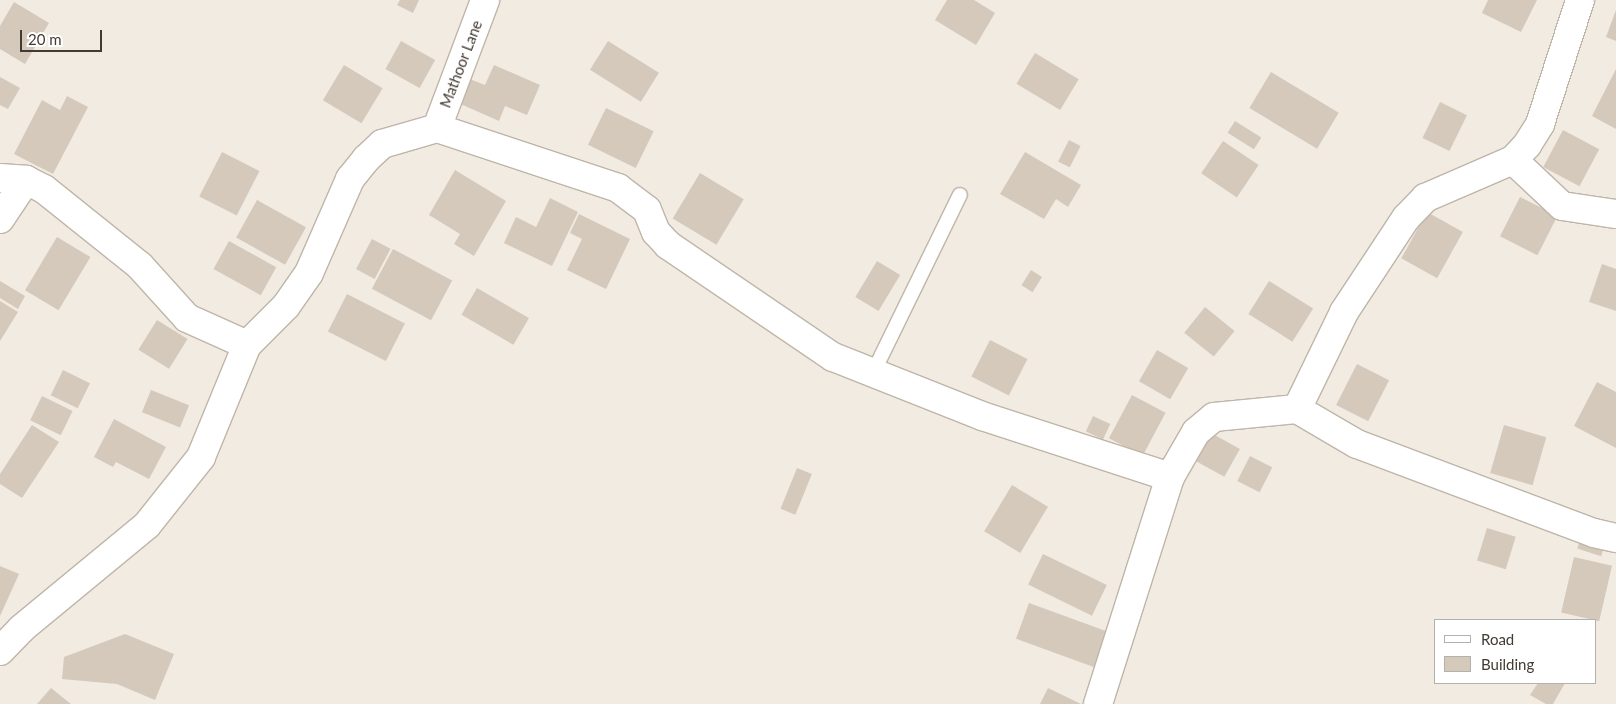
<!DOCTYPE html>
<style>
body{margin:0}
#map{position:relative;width:1616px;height:704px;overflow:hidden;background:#f1ebe2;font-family:Lato,sans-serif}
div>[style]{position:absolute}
.building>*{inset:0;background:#d5c9bb;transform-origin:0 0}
.roads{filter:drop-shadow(1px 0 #bfb5a8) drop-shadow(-1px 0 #bfb5a8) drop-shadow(0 1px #bfb5a8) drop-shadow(0 -1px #bfb5a8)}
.service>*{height:14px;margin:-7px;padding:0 7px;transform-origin:7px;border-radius:7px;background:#fff}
.minor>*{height:28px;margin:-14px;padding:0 14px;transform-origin:14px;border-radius:14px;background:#fff}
.tertiary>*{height:28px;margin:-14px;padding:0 14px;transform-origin:14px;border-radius:14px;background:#fff}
span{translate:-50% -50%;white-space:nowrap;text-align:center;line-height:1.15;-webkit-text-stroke:5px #fff;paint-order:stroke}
.street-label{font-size:15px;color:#423b33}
.legend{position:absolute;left:1434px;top:619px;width:162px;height:65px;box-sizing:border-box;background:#fff;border:1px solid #b3b1ad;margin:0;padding:6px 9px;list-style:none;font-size:15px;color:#423b33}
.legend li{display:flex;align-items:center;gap:10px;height:25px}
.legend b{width:25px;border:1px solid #b3b1ad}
.scale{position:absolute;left:20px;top:30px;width:82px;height:22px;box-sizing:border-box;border:2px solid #423b33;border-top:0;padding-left:6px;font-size:15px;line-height:18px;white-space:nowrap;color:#423b33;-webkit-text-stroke:4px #fff;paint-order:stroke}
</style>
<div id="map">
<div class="building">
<i style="clip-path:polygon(400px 0,419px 0,413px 13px,397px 5px)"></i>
<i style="clip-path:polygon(947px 0,974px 0,995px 13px,976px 45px,935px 20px)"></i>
<i style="clip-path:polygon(1488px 0,1537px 0,1521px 32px,1482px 13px)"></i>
<i style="clip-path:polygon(14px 2px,49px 23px,25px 64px,0 49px,0 26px)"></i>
<i style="clip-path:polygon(1616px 10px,1616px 41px,1606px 37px)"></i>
<i style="left:401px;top:41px;width:39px;height:32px;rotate:29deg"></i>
<i style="left:608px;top:41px;width:60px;height:34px;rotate:32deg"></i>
<i style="left:1035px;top:53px;width:51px;height:36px;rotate:31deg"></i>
<i style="left:344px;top:65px;width:45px;height:41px;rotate:31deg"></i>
<i style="clip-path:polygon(494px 65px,540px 85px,527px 115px,505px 106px,499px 121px,456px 102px,467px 78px,485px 85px)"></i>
<i style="clip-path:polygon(1616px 69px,1616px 129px,1592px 116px)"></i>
<i style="left:1271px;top:72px;width:79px;height:42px;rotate:31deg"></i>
<i style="clip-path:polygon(0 77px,20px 88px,8px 109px,0 105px)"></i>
<i style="clip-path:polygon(67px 96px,88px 107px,53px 174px,14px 154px,42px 100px,60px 110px)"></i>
<i style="left:1440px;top:102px;width:30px;height:40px;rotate:26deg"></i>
<i style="left:606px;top:108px;width:53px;height:41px;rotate:26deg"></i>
<i style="left:1235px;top:121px;width:31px;height:14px;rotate:32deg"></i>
<i style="left:1563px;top:130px;width:41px;height:42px;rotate:28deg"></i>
<i style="left:1069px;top:140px;width:13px;height:24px;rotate:27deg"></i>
<i style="left:1223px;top:141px;width:43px;height:39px;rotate:34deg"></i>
<i style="left:222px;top:152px;width:42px;height:50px;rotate:27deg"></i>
<i style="clip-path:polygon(1025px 152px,1081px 185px,1068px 207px,1056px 199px,1044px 219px,1000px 194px)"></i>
<i style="clip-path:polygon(455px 170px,506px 201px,474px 256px,454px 244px,460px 234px,429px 215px)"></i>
<i style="left:700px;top:173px;width:51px;height:53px;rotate:31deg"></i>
<i style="left:1520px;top:197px;width:42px;height:44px;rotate:27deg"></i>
<i style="clip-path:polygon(550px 198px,578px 212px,552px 266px,504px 243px,516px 217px,536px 227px)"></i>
<i style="left:257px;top:200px;width:56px;height:43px;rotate:29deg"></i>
<i style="left:1427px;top:212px;width:41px;height:53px;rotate:29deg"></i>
<i style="clip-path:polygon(579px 214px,630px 239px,606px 289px,567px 270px,582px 239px,570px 233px)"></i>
<i style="left:57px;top:237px;width:39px;height:62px;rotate:31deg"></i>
<i style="left:372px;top:239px;width:21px;height:34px;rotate:28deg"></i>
<i style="left:229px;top:241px;width:54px;height:32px;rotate:29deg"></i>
<i style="left:393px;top:249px;width:67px;height:45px;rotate:28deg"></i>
<i style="left:877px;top:261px;width:27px;height:42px;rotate:31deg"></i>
<i style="clip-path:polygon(1602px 264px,1616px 269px,1616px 311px,1589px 302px)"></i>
<i style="left:1031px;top:270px;width:13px;height:18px;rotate:32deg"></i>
<i style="clip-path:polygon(0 281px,25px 296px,18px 309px,0 298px)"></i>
<i style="left:1269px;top:281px;width:52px;height:39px;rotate:32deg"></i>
<i style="left:477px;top:288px;width:60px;height:31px;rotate:30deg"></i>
<i style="left:347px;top:294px;width:65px;height:42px;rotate:27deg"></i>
<i style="clip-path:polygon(0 301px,18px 312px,0 341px)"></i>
<i style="left:1205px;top:307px;width:38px;height:33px;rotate:39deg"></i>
<i style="left:157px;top:320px;width:36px;height:35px;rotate:32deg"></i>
<i style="left:990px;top:340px;width:42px;height:41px;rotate:27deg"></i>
<i style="left:1157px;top:350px;width:36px;height:36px;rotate:30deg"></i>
<i style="left:1357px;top:364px;width:36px;height:46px;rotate:27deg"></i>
<i style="left:63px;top:370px;width:30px;height:28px;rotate:26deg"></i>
<i style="clip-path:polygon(1597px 382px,1616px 392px,1616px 448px,1574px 426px)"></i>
<i style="left:151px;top:390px;width:41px;height:24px;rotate:22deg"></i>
<i style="left:1132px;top:395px;width:38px;height:49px;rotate:28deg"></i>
<i style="left:42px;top:396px;width:34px;height:27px;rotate:26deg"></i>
<i style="left:1093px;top:416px;width:19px;height:17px;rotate:25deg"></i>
<i style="clip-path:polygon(114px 419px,166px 447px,149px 479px,116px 462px,113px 467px,94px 457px)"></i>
<i style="clip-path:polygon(32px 425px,59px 442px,22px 498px,0 484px,0 474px)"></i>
<i style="left:1504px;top:425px;width:44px;height:50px;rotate:16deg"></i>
<i style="left:1204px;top:429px;width:41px;height:32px;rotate:29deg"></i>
<i style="left:1250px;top:456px;width:25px;height:28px;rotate:27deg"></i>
<i style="left:797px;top:468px;width:16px;height:44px;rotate:22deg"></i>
<i style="left:1012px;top:485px;width:42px;height:54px;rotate:31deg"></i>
<i style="left:1487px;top:528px;width:30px;height:34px;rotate:17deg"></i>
<i style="left:1581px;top:537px;width:25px;height:12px;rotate:18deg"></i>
<i style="left:1043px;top:554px;width:71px;height:34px;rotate:26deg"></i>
<i style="left:1574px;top:557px;width:39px;height:57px;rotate:13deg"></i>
<i style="clip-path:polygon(0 566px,19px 574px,0 616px)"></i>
<i style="left:1029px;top:603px;width:87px;height:38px;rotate:20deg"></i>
<i style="clip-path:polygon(125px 634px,174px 654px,155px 700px,117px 684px,62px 679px,64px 657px)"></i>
<i style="clip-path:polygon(1538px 683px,1565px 683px,1553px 704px,1546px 704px,1530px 695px)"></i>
<i style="clip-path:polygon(51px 688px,71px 704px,37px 704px)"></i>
<i style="clip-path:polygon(1048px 688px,1081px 704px,1040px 704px)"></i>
</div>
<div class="roads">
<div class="service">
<i style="left:873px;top:373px;width:198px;rotate:-64deg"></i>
</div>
<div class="minor">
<i style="left:437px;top:128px;width:137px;rotate:-69.4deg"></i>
<i style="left:1513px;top:160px;width:67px;rotate:43.2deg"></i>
<i style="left:1562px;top:206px;width:55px;rotate:8.4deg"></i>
<i style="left:0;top:219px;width:47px;rotate:-56.3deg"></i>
<i style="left:1297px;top:409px;width:108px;rotate:-64.1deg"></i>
<i style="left:1344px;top:312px;width:113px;rotate:-56.6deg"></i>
<i style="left:1406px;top:218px;width:28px;rotate:-46deg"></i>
<i style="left:1425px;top:198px;width:96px;rotate:-23.4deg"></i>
<i style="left:1513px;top:160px;width:21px;rotate:-47deg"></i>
<i style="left:1527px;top:145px;width:25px;rotate:-58deg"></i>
<i style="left:1540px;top:124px;width:130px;rotate:-72.1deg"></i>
<i style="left:0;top:651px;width:30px;rotate:-46deg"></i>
<i style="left:21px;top:629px;width:163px;rotate:-39.5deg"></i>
<i style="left:147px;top:525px;width:87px;rotate:-51.5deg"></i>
<i style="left:201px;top:457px;width:121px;rotate:-67.7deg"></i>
<i style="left:1098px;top:704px;width:238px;rotate:-72.4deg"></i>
</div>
<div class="tertiary">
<i style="left:0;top:178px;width:26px;rotate:4deg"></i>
<i style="left:26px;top:180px;width:20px;rotate:27deg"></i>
<i style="left:44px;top:189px;width:123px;rotate:38.7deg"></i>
<i style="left:140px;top:266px;width:70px;rotate:47.9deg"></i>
<i style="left:187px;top:318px;width:66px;rotate:24.2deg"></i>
<i style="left:247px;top:345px;width:55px;rotate:-45deg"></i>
<i style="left:286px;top:306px;width:40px;rotate:-55.1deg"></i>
<i style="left:309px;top:273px;width:103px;rotate:-66.4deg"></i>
<i style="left:350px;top:179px;width:26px;rotate:-51deg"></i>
<i style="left:366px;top:159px;width:22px;rotate:-43deg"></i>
<i style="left:382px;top:144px;width:57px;rotate:-16.2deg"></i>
<i style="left:437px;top:128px;width:191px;rotate:18.3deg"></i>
<i style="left:618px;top:188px;width:36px;rotate:37deg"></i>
<i style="left:647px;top:210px;width:24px;rotate:68deg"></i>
<i style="left:656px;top:232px;width:18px;rotate:47deg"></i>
<i style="left:668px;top:245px;width:199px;rotate:34.2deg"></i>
<i style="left:833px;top:357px;width:160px;rotate:21.6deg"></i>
<i style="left:982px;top:416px;width:198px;rotate:18deg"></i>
<i style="left:1170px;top:477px;width:52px;rotate:-60deg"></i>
<i style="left:1196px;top:432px;width:23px;rotate:-40deg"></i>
<i style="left:1214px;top:417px;width:83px;rotate:-5.5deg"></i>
<i style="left:1297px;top:409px;width:69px;rotate:30.3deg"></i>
<i style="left:1357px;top:444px;width:253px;rotate:20.6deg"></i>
<i style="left:1594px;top:533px;width:23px;rotate:13deg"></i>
</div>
</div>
<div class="street-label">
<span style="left:461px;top:64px;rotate:-69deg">Mathoor Lane</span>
</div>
<ul class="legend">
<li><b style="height:6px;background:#fff"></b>Road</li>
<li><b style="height:14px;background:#d5c9bb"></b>Building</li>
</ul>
<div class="scale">20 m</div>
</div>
